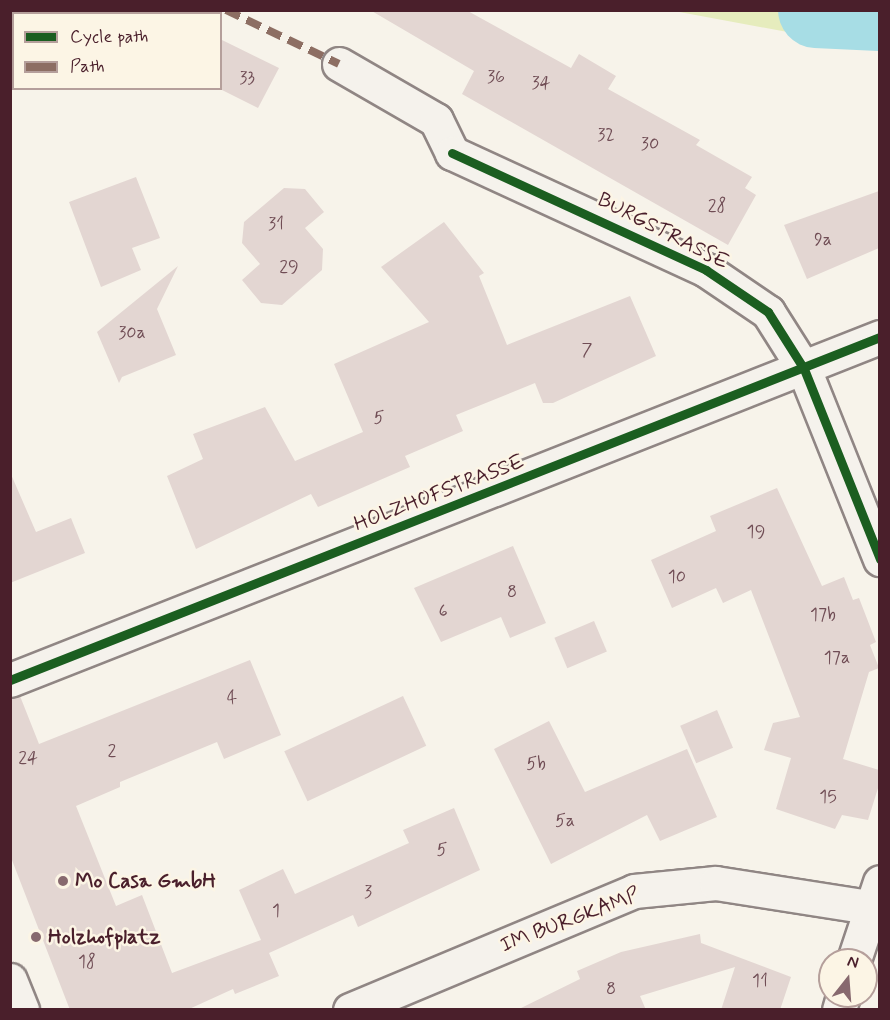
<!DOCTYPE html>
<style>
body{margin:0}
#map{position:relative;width:890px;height:1020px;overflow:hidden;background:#f7f3ea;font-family:Mynerve,sans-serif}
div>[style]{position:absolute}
.green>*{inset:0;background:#e6ecbd}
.river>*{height:76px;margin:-38px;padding:0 38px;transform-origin:38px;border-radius:38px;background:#a7dde5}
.building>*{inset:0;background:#e3d6d2;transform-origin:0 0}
.roads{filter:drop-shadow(2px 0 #908684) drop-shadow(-2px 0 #908684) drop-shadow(0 2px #908684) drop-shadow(0 -2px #908684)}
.minor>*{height:33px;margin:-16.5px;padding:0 16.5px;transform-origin:16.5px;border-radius:16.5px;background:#f5f2ec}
.quiet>*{height:8px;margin-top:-4px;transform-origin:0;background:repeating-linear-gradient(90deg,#8d6e63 0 15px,transparent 0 23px)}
.cycleway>*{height:9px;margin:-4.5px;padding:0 4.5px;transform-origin:4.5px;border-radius:4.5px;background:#1b5e20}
.dots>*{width:16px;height:16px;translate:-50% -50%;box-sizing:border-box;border:3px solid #fcf5e5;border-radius:50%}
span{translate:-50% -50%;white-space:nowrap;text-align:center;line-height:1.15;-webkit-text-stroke:5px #fcf5e5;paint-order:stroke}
.number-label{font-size:18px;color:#704d55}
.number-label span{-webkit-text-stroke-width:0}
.street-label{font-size:21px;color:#4a1f2b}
.poi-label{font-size:21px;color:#4a1f2b;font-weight:700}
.left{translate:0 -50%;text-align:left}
.frame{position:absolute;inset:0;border:12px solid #4a1f2b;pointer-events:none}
.legend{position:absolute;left:12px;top:12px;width:210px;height:78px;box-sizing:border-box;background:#fcf5e5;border:2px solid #b59f9b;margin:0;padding:8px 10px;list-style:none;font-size:18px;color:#4a1f2b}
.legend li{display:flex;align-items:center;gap:12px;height:30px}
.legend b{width:30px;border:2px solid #b59f9b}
.north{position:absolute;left:818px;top:948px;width:60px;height:60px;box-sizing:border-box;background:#fcf5e5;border:2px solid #b59f9b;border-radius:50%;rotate:17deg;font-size:16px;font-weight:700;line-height:24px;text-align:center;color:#4a1f2b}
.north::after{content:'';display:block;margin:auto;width:21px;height:27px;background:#87696e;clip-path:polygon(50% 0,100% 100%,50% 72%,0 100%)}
</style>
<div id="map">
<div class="green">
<i style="clip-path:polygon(674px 11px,879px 11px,879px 49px)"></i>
</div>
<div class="river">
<i style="left:816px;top:10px;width:64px;rotate:2.7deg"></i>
</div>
<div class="building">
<i style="clip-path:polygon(370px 10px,466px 10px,571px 68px,579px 54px,616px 76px,608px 89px,700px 140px,696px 145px,752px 177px,745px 188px,756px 195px,728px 245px,462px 94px,474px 71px)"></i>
<i style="clip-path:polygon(220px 39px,279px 68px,258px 108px,220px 89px)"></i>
<i style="clip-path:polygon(136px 177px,160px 238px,132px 248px,141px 270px,101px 287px,69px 202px)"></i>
<i style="clip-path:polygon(284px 188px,305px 189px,324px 212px,305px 228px,323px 249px,322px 270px,282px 305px,261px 303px,242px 280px,260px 264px,242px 243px,244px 222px)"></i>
<i style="clip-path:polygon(879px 191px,879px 248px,807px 279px,784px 225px)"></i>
<i style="clip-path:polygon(444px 222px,484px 273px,479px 276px,507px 345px,630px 296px,656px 356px,553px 403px,543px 403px,535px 383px,456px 415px,463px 431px,405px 456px,410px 467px,318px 507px,311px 494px,196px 549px,167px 476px,203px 459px,193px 434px,265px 407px,295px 461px,363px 432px,334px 364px,429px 322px,381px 267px)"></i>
<i style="clip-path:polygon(178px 266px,157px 309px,176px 355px,122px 377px,119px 383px,97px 332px)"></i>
<i style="clip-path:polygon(10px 472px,36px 532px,71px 518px,85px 553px,10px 583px)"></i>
<i style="clip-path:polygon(777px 488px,822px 586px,844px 577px,853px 600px,859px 598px,876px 642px,870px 645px,879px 668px,869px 672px,843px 759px,879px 770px,879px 785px,868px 820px,842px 815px,835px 829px,776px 809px,791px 758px,764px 750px,773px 723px,800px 717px,751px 590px,723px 603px,716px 588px,672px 608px,651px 560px,716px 531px,710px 516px)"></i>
<i style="clip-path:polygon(513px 546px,546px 623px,510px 638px,501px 617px,441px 642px,414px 588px)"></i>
<i style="left:594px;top:621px;width:33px;height:43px;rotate:67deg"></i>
<i style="clip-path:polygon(250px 660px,281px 735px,224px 759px,217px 742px,120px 782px,120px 787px,76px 806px,116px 906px,142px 895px,172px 973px,261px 940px,239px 890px,283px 869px,295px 894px,409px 843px,403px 830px,454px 808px,480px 870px,358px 927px,353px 915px,269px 953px,279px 976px,235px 994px,233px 989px,187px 1010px,70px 1010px,10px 855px,10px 698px,20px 696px,39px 744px)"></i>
<i style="left:403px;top:696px;width:55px;height:131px;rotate:65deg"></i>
<i style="left:717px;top:710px;width:41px;height:40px;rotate:67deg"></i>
<i style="clip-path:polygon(549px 721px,585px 792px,687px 749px,717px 817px,660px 841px,647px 815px,551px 864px,494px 749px)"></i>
<i style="clip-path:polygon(700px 934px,701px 943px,791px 977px,780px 1010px,721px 1010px,735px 967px,640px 996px,646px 1010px,517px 1010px,580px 979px,577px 971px,621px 952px)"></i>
</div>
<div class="roads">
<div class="minor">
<i style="left:339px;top:64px;width:112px;rotate:30deg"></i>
<i style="left:436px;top:120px;width:37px;rotate:64deg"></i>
<i style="left:452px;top:153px;width:280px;rotate:24.7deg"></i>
<i style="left:706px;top:270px;width:75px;rotate:34.1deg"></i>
<i style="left:768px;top:312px;width:67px;rotate:57.7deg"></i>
<i style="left:804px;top:369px;width:205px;rotate:68.2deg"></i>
<i style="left:10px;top:680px;width:935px;rotate:-21.52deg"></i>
<i style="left:854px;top:960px;width:82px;rotate:-71.6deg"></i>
<i style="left:10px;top:980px;width:32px;rotate:68deg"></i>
<i style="left:350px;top:1010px;width:308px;rotate:-22.7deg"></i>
<i style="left:634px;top:891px;width:82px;rotate:-5.6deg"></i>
<i style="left:716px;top:883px;width:156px;rotate:8.9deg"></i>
<i style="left:839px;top:1010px;width:15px;rotate:-74deg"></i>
</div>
</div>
<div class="quiet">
<i style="left:226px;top:10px;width:125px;rotate:25.5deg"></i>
</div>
<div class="cycleway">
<i style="left:452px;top:153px;width:280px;rotate:24.7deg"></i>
<i style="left:706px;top:270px;width:75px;rotate:34.1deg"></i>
<i style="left:768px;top:312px;width:67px;rotate:57.7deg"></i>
<i style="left:804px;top:369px;width:205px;rotate:68.2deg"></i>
<i style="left:10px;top:680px;width:935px;rotate:-21.52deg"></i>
</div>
<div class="dots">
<i style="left:63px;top:881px;background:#87696e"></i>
<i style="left:36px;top:937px;background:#87696e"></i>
</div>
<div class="number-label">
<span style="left:496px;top:77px">36</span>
<span style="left:247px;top:78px">33</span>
<span style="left:541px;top:83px">34</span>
<span style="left:606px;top:135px">32</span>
<span style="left:650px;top:144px">30</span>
<span style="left:717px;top:206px">28</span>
<span style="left:276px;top:224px">31</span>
<span style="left:823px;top:240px">9a</span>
<span style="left:289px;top:267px">29</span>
<span style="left:132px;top:333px">30a</span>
<span style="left:587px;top:350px">7</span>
<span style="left:379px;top:418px">5</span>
<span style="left:756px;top:532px">19</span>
<span style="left:677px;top:577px">10</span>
<span style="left:512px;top:592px">8</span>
<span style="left:443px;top:611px">6</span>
<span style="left:823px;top:615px">17b</span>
<span style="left:837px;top:658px">17a</span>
<span style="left:232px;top:698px">4</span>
<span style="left:112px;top:751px">2</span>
<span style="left:28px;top:758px">24</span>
<span style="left:536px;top:764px">5b</span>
<span style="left:828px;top:797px">15</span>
<span style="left:565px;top:821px">5a</span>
<span style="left:442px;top:850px">5</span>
<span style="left:368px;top:892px">3</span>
<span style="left:276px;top:911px">1</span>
<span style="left:87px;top:962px">18</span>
<span style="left:760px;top:981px">11</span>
<span style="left:611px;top:989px">8</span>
</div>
<div class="street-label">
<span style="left:663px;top:231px;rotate:27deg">BURGSTRASSE</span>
<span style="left:439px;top:493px;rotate:-21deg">HOLZHOFSTRASSE</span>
<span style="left:570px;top:920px;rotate:-21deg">IM BURGKAMP</span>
</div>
<div class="poi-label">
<span class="left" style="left:75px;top:881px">Mo Casa GmbH</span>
<span class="left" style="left:48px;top:937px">Holzhofplatz</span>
</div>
<div class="frame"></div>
<ul class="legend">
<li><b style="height:8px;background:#1b5e20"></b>Cycle path</li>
<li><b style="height:8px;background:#8d6e63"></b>Path</li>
</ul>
<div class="north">N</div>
</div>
